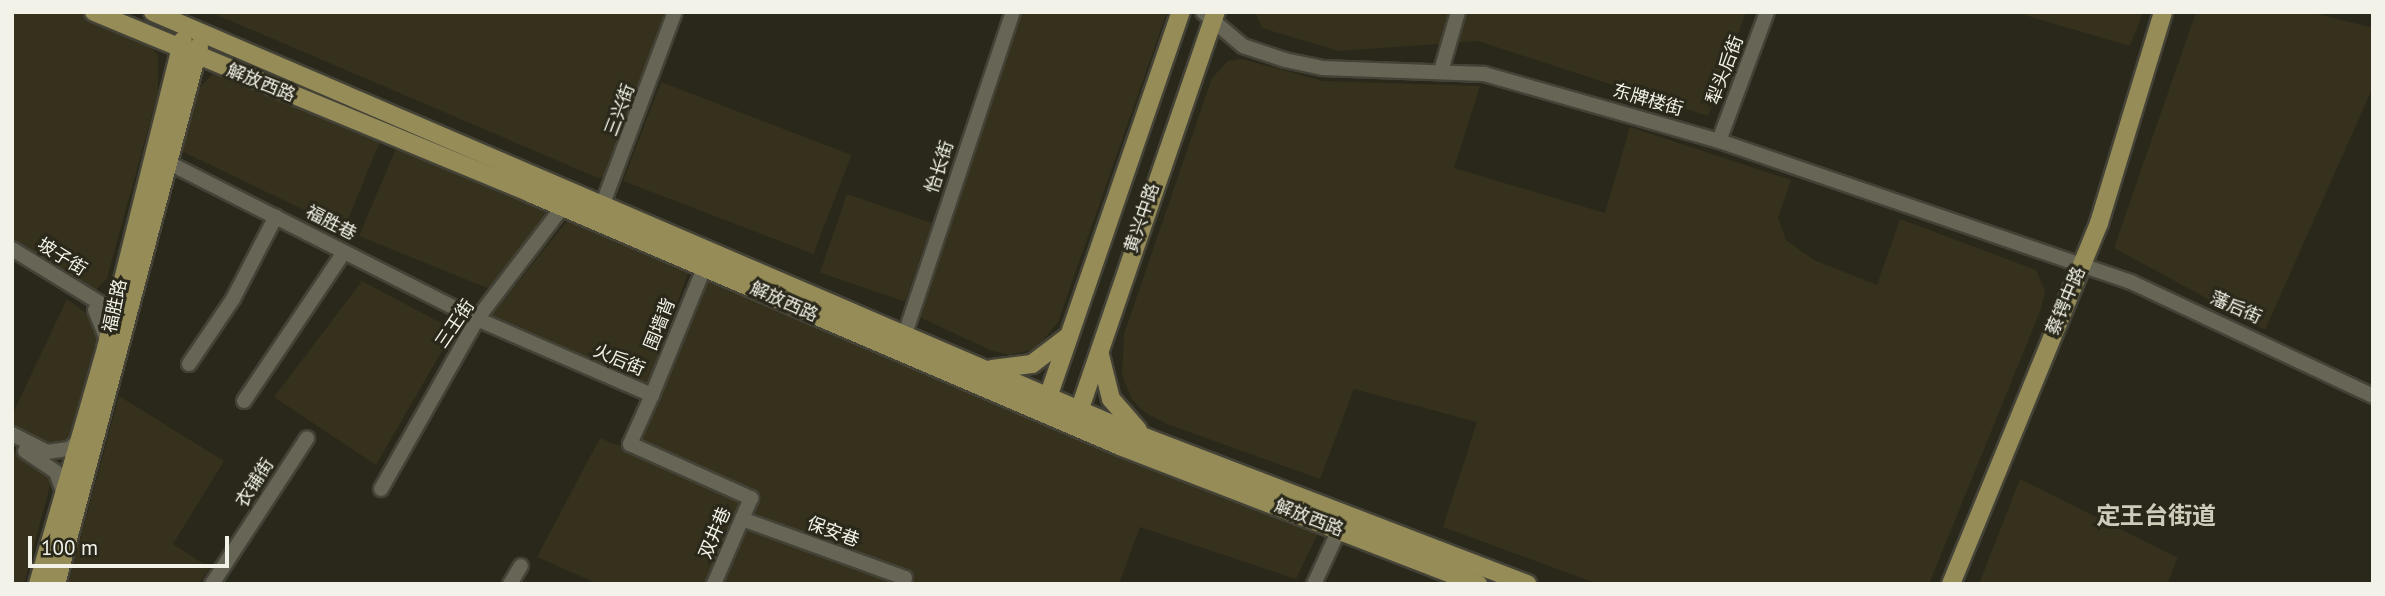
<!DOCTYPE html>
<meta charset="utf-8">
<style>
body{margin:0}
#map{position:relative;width:2385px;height:596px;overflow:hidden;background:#2a281a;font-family:"PT Sans","Noto Sans SC",sans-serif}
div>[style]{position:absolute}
.built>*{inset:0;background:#35311d;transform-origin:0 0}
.roads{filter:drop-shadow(2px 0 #444237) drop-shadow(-2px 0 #444237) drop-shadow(0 2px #444237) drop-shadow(0 -2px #444237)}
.minor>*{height:14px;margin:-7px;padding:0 7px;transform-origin:7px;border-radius:7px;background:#676555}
.major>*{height:18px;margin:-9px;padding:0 9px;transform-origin:9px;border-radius:9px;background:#958c57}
span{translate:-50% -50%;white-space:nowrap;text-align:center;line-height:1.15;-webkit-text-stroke:6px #2a281a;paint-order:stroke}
.street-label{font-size:18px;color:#f3f2e9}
.district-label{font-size:24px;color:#cfccbb;font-weight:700}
.frame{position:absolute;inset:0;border:14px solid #f3f2e9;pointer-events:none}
.scale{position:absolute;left:28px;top:536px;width:201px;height:32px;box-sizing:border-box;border:4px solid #f3f2e9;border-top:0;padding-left:9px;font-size:21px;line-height:24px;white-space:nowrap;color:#f3f2e9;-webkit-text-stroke:5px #2a281a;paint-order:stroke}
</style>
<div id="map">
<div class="built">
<i style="clip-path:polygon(12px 12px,80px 12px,147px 41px,158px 56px,158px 93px,107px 278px,94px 292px,12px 243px)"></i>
<i style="clip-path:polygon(210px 12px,675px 12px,615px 174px,598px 178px)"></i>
<i style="clip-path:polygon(1022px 12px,1167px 12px,1058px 322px,1037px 348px,1011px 355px,992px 351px,919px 317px)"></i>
<i style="clip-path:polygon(1255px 12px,1746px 12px,1708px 116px,1478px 41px,1339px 51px,1262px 28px)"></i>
<i style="clip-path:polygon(2014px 12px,2143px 12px,2130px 46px)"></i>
<i style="clip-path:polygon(2196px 12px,2310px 12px,2373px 28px,2373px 87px,2265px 330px,2114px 248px)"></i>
<i style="clip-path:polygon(1242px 59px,1323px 81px,1480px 86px,1454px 168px,1605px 213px,1630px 127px,1791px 180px,1778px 218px,1786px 240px,1814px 260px,1877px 285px,1900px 219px,2036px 270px,2045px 291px,2041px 309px,1929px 584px,1598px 584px,1443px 527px,1477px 422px,1354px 389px,1320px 479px,1167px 424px,1144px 412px,1132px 399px,1122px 375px,1124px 334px,1212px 78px,1228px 61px)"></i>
<i style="clip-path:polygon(214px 73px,381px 139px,344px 229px,179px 150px,198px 89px)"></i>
<i style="left:661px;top:82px;width:204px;height:106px;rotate:21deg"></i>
<i style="clip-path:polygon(397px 146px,549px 209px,492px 290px,359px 236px)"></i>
<i style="left:847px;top:194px;width:90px;height:83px;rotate:19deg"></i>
<i style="clip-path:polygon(571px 216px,688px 273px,648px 383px,492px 315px)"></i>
<i style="clip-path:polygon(703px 272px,1319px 531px,1296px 579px,1140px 527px,1120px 581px,1126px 584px,598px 584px,537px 557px,600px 438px,616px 445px,630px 444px)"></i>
<i style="clip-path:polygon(362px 281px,454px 330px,376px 465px,274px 397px)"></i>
<i style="clip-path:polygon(67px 299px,90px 316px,97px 338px,69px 438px,57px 444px,41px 444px,12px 430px,12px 415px)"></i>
<i style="clip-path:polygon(119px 396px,224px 461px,173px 544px,210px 568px,198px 584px,68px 584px)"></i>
<i style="clip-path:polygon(12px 449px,42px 467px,51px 482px,24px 584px,12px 584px)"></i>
<i style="clip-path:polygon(2020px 479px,2178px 558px,2167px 584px,1979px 584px)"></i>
</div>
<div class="roads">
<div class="minor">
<i style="left:1203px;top:12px;width:52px;rotate:40.4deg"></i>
<i style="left:1243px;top:46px;width:44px;rotate:18.4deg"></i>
<i style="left:1285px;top:60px;width:38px;rotate:12deg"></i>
<i style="left:1322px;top:68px;width:162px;rotate:2.1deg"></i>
<i style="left:1484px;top:74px;width:244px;rotate:15.9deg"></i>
<i style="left:1719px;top:141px;width:435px;rotate:18.9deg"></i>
<i style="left:2131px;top:282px;width:268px;rotate:25.2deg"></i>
<i style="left:1441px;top:71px;width:61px;rotate:-73.9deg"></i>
<i style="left:1719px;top:141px;width:138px;rotate:-69.6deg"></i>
<i style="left:167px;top:162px;width:347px;rotate:26.9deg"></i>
<i style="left:477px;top:319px;width:191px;rotate:23.5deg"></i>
<i style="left:652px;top:395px;width:54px;rotate:114.2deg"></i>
<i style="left:630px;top:444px;width:133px;rotate:24.1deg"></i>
<i style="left:751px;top:498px;width:94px;rotate:113.3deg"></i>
<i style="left:599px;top:214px;width:216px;rotate:-69.4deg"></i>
<i style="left:12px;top:249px;width:128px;rotate:31.6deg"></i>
<i style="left:95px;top:310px;width:32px;rotate:68deg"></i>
<i style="left:905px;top:334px;width:340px;rotate:-71.5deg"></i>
<i style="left:189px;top:364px;width:78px;rotate:-55.9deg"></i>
<i style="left:233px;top:299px;width:93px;rotate:-62.6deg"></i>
<i style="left:652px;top:395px;width:137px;rotate:-67.7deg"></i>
<i style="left:244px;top:401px;width:179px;rotate:-56.1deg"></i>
<i style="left:12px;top:434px;width:39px;rotate:27deg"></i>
<i style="left:47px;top:452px;width:22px;rotate:-8deg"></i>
<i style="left:69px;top:449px;width:16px;rotate:-40deg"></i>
<i style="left:25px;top:451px;width:37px;rotate:34deg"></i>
<i style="left:56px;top:472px;width:20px;rotate:70deg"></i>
<i style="left:381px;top:489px;width:195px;rotate:-60.5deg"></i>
<i style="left:477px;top:319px;width:150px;rotate:-52.6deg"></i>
<i style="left:742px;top:519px;width:173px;rotate:19.9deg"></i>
<i style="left:905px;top:578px;width:6px;rotate:108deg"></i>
<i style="left:212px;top:584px;width:174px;rotate:-56.9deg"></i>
<i style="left:510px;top:584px;width:21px;rotate:-59deg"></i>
<i style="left:1314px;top:584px;width:60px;rotate:-65.2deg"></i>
</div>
<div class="major">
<i style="left:94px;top:12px;width:472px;rotate:22.5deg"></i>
<i style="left:530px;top:193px;width:642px;rotate:23.21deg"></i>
<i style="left:1120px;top:446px;width:384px;rotate:21.1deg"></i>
<i style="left:153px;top:12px;width:1059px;rotate:23.25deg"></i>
<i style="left:1126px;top:430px;width:430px;rotate:21deg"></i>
<i style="left:1100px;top:355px;width:45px;rotate:76deg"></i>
<i style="left:1111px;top:399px;width:41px;rotate:48.9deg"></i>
<i style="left:992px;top:369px;width:40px;rotate:-7.1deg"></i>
<i style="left:1032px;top:364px;width:43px;rotate:-37.4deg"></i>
<i style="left:1045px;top:406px;width:417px;rotate:-71deg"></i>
<i style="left:1076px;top:420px;width:431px;rotate:-71.1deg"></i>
<i style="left:38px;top:584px;width:246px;rotate:-73.9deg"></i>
<i style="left:106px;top:348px;width:317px;rotate:-76deg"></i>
<i style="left:56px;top:584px;width:557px;rotate:-75.11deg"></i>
<i style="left:1951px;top:584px;width:390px;rotate:-67.7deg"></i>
<i style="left:2099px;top:223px;width:220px;rotate:-73.1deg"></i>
</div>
</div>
<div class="street-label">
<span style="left:1725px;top:70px;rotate:-69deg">犁头后街</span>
<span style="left:261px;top:83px;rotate:22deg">解放西路</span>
<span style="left:1648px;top:100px;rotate:16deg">东牌楼街</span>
<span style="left:620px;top:110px;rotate:-69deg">三兴街</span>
<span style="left:940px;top:167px;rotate:-72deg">怡长街</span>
<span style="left:1142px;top:218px;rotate:-71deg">黄兴中路</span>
<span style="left:331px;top:223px;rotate:27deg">福胜巷</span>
<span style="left:62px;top:257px;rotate:32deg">坡子街</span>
<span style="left:2066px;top:301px;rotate:-67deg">蔡锷中路</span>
<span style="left:784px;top:302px;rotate:24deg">解放西路</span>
<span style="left:115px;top:306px;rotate:-78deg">福胜路</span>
<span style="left:2236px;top:308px;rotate:24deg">藩后街</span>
<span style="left:455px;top:324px;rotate:-56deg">三王街</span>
<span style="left:660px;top:324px;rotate:-68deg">围墙背</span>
<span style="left:619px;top:360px;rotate:23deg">火后街</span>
<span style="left:255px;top:483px;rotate:-57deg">衣铺街</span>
<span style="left:1309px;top:518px;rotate:21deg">解放西路</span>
<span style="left:833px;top:532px;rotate:20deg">保安巷</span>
<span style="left:715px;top:533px;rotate:-67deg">双井巷</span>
</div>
<div class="district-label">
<span style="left:2156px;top:516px">定王台街道</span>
</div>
<div class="frame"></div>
<div class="scale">100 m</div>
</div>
